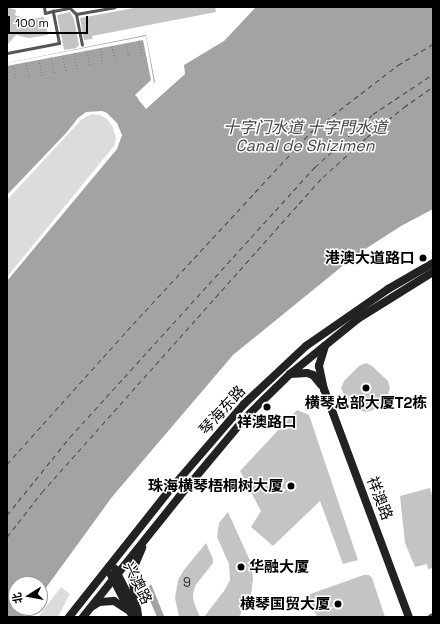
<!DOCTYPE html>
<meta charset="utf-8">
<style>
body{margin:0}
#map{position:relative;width:440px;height:624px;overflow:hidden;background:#fff;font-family:"Space Grotesk","Noto Sans SC",sans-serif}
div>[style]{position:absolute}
.green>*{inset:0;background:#dcdcdc}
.water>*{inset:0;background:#a3a3a3}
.pier>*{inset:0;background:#fff}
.ferry>*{height:1px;margin-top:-0.5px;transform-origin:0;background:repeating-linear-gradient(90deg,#444 0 5px,transparent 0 9px)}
.building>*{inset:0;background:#c4c4c4}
.path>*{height:1px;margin-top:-0.5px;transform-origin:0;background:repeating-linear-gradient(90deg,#777 0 1px,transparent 0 3px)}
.lane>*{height:3px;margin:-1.5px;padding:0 1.5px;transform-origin:1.5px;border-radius:1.5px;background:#555}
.street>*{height:6px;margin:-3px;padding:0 3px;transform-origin:3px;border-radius:3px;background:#555}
.secondary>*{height:8px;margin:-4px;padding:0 4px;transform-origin:4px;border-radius:4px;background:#222}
.dots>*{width:11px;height:11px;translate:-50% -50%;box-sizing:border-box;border:2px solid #fff;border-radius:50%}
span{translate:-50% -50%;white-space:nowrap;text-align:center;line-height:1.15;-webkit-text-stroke:3px #fff;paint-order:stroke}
.number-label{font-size:13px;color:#313131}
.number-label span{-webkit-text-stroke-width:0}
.poi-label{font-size:15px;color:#000;font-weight:700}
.right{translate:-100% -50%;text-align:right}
.left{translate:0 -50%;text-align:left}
.street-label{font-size:15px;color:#000}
.water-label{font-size:16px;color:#444;font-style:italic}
.frame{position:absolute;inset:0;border:8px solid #000;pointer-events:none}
.north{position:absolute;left:8px;top:576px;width:40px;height:40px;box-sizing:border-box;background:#fff;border:1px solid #999;border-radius:50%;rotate:259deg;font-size:11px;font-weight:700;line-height:16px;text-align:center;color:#000}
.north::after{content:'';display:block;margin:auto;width:14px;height:18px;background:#000;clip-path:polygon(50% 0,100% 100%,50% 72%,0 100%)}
.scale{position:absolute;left:8px;top:16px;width:80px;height:18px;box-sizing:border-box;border:2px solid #000;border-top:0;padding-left:5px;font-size:12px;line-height:14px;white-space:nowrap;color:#000;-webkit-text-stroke:3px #fff;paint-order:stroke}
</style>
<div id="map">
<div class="green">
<i style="clip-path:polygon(91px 114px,100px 115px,107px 119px,113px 127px,116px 138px,114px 146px,7px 277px,7px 200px,81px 120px)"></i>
<i style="clip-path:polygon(61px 587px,70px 594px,58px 617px,38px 617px)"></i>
</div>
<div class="water">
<i style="clip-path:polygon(256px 7px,433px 7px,433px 209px,401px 226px,356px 255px,233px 355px,112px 497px,40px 596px,40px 584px,16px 584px,16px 608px,31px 608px,23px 617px,7px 617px,7px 281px,117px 149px,122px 135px,117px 123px,107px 113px,102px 111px,86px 112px,78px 118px,67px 132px,7px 195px,7px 63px,146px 35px,155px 82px,138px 99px,146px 109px,185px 74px,184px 65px,224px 41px)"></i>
<i style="clip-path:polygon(151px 584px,164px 616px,164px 617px,157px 617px,146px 591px)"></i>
</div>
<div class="pier">
<i style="clip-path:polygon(146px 36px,154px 83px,139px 99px,135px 95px,151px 80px,143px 40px,7px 66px,7px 63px)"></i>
</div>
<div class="ferry">
<i style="left:7px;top:464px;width:188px;rotate:-48deg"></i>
<i style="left:133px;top:324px;width:262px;rotate:-47.2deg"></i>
<i style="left:311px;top:132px;width:110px;rotate:-37.6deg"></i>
<i style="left:398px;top:65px;width:41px;rotate:-31deg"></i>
<i style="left:7px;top:515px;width:100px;rotate:-51.1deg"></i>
<i style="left:70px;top:437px;width:365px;rotate:-47.8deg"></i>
<i style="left:315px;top:167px;width:79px;rotate:-42.4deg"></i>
<i style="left:373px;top:114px;width:72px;rotate:-33.7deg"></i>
<i style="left:7px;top:537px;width:57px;rotate:-52.1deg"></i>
<i style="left:42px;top:492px;width:422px;rotate:-48.3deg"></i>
<i style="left:323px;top:177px;width:59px;rotate:-42.3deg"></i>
<i style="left:367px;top:137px;width:48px;rotate:-39deg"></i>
<i style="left:404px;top:107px;width:35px;rotate:-35deg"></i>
</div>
<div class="building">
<i style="clip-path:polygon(7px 7px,16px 10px,15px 15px,28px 20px,44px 17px,48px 35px,29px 38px,16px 35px,7px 45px)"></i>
<i style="clip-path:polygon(139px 7px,215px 7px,216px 12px,92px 36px,93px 39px,84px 40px,80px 18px)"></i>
<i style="clip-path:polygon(70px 12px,74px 19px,79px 45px,76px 48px,64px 50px,57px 15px)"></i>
<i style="clip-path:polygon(366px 363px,372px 366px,388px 381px,390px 388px,388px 395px,373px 410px,366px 412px,359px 410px,344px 395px,341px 388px,344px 381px,359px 366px)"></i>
<i style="clip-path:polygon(297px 410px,309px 415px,358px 560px,343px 564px,320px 501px,273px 546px,251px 527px,261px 511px,240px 471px)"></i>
<i style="clip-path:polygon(430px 488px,433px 499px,433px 568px,428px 569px,427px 564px,415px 567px,405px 543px,400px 496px)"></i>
<i style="clip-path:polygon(228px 512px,251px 563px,253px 579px,251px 595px,239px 617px,204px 617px,224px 591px,230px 580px,229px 564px,217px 537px,219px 523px)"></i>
<i style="clip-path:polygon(206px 543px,213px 559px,213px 563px,195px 586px,193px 595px,194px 603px,200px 617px,179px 617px,175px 598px,178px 580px,184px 570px)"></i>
<i style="clip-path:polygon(364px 575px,369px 575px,372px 578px,385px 617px,317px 617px,308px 598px,310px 594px)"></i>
</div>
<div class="path">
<i style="left:139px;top:40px;width:16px;rotate:79deg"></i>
<i style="left:126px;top:43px;width:15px;rotate:79deg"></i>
<i style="left:112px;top:46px;width:16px;rotate:75deg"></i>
<i style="left:100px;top:48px;width:15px;rotate:79deg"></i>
<i style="left:86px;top:49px;width:18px;rotate:77deg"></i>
<i style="left:74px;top:53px;width:16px;rotate:79deg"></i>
<i style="left:63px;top:55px;width:17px;rotate:80deg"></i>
<i style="left:51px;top:57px;width:16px;rotate:79deg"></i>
<i style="left:39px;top:60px;width:16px;rotate:79deg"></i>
<i style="left:26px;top:62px;width:16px;rotate:79deg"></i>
<i style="left:13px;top:65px;width:15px;rotate:79deg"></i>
</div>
<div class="lane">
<i style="left:44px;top:7px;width:6px;rotate:81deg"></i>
<i style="left:45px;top:13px;width:8px;rotate:-14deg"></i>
<i style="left:69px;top:7px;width:10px;rotate:45deg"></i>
<i style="left:76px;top:14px;width:31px;rotate:79deg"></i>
<i style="left:76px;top:14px;width:39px;rotate:-10deg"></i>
<i style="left:7px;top:53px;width:53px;rotate:-10.9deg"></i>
<i style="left:59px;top:43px;width:33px;rotate:-101deg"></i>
<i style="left:53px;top:11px;width:16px;rotate:-11deg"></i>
</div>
<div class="street">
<i style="left:431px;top:617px;width:2px;rotate:-27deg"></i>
</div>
<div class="secondary">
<i style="left:325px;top:346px;width:21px;rotate:107deg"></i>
<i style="left:319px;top:366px;width:24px;rotate:78deg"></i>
<i style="left:324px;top:389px;width:243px;rotate:69.6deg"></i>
<i style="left:290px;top:374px;width:17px;rotate:-3deg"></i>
<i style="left:307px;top:373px;width:6px;rotate:18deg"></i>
<i style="left:313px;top:375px;width:13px;rotate:51deg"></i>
<i style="left:115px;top:569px;width:39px;rotate:63deg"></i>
<i style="left:111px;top:575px;width:47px;rotate:62.4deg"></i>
<i style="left:93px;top:606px;width:7px;rotate:-34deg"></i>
<i style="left:99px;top:602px;width:15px;rotate:-4deg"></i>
<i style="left:114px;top:601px;width:17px;rotate:33deg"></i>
<i style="left:138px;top:615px;width:37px;rotate:-99deg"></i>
<i style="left:132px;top:578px;width:11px;rotate:-80deg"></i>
<i style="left:134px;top:567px;width:21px;rotate:-67deg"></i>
<i style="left:69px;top:617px;width:161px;rotate:-51.6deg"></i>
<i style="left:169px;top:491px;width:115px;rotate:-49.2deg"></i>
<i style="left:244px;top:404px;width:85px;rotate:-43.1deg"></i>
<i style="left:306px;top:346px;width:100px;rotate:-34.8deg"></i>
<i style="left:388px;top:289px;width:52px;rotate:-30deg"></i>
<i style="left:83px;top:617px;width:154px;rotate:-51.3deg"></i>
<i style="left:179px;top:497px;width:104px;rotate:-50.1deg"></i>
<i style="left:246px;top:417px;width:62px;rotate:-44.3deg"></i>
<i style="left:290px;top:374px;width:89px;rotate:-39.1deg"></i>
<i style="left:359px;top:318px;width:87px;rotate:-31.9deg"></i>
</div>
<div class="dots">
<i style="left:423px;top:258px;background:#000"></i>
<i style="left:366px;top:388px;background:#000"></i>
<i style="left:267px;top:407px;background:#000"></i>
<i style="left:291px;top:486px;background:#000"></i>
<i style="left:241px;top:567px;background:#000"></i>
<i style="left:338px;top:604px;background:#000"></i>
</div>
<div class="number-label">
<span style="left:187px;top:583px">9</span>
</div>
<div class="poi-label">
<span class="right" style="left:415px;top:258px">港澳大道路口</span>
<span style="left:366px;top:403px">横琴总部大厦T2栋</span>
<span style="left:267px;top:422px">祥澳路口</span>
<span class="right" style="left:283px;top:486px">珠海横琴梧桐树大厦</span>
<span class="left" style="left:249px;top:567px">华融大厦</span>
<span class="right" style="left:330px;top:604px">横琴国贸大厦</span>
</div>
<div class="street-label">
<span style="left:222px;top:410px;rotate:-48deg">琴海东路</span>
<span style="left:380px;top:498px;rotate:69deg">祥澳路</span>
<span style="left:138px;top:583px;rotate:64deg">兴澳路</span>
</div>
<div class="water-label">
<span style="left:305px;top:137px">十字门水道 十字門水道<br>Canal de Shizimen</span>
</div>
<div class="frame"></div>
<div class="north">北</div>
<div class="scale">100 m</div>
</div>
